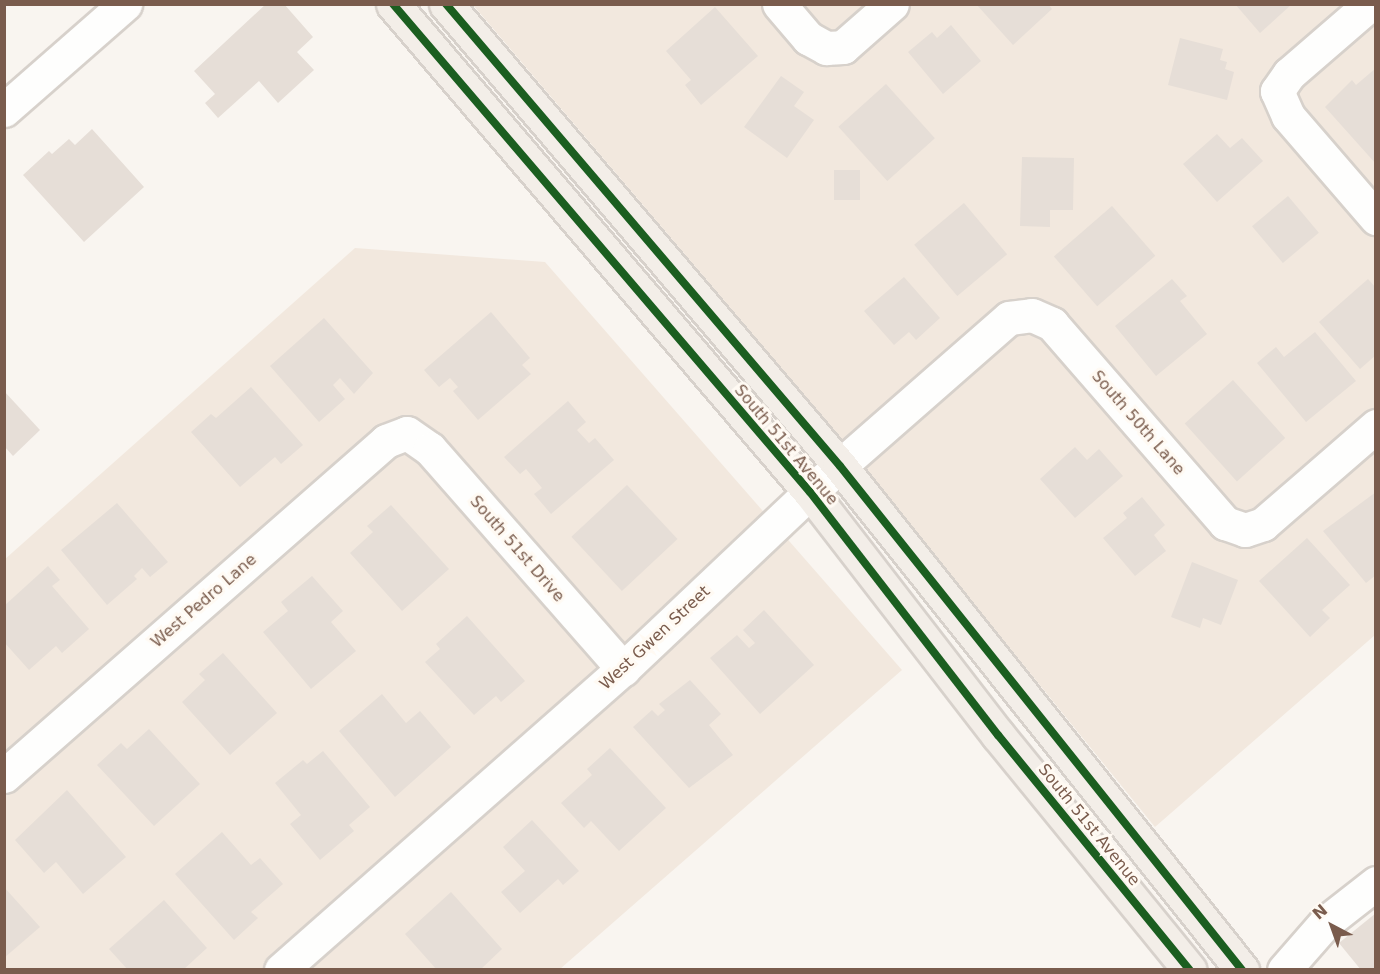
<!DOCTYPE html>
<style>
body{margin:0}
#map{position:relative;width:1380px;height:974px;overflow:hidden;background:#f9f5f0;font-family:"DejaVu Sans",sans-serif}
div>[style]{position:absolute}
.residential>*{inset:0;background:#f2e8de}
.building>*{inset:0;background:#e6ded7;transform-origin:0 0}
.roads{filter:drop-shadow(2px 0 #d7d1cb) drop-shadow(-2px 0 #d7d1cb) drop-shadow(0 2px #d7d1cb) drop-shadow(0 -2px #d7d1cb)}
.minor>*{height:33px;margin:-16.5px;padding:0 16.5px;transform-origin:16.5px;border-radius:16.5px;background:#fefefd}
.major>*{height:33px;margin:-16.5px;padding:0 16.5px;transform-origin:16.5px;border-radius:16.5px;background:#f3eee8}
.cycleway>*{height:8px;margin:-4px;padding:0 4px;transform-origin:4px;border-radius:4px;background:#1b5e20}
span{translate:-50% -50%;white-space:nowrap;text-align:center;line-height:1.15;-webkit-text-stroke:6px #fffaf3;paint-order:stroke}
.street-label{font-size:16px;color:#7a5c4d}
.frame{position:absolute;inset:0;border:6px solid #7a5c4d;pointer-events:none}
.north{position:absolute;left:1302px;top:896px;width:60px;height:60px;-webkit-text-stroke:4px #fffaf3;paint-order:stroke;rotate:319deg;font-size:16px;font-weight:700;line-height:24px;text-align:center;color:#7a5c4d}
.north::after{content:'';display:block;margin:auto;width:21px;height:27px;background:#7a5c4d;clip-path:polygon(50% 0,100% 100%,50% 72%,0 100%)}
</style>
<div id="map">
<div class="residential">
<i style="clip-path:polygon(473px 5px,1375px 5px,1375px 635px,1155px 827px,801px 391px)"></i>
<i style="clip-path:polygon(355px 248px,545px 262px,902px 670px,560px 969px,5px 969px,4px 560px)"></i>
</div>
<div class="building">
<i style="clip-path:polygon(266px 4px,284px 4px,313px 37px,297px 52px,314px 70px,278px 103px,259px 81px,218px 118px,205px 103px,215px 94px,194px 71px)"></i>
<i style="clip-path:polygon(976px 4px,1048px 4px,1052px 9px,1013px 45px)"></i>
<i style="clip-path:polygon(1235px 4px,1292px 4px,1260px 33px)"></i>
<i style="clip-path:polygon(715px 7px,758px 56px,701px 105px,685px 85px,691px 80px,666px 51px)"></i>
<i style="clip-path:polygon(951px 25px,981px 61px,943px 94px,908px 52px,932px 32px,937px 38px)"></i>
<i style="clip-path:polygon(1180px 38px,1223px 49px,1220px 60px,1227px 62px,1225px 69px,1234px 72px,1227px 100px,1168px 85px)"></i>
<i style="clip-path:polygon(1376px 68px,1376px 164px,1325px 107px,1352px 80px,1356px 85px)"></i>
<i style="clip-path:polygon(781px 76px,804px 92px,794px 106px,814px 120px,787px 158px,744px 127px)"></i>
<i style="left:886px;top:84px;width:73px;height:64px;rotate:48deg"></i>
<i style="clip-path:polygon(92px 129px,144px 187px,84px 242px,23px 175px,49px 151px,52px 154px,69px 139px,75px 145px)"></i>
<i style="clip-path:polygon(1217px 134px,1230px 148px,1242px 138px,1263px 161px,1217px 202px,1183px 164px)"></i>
<i style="clip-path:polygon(1022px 157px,1074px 158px,1073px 210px,1050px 210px,1050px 227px,1020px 226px)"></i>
<i style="left:834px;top:170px;width:26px;height:30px"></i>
<i style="left:1288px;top:196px;width:48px;height:47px;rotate:50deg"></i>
<i style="left:964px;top:203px;width:67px;height:65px;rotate:50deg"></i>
<i style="left:1112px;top:206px;width:66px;height:77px;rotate:49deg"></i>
<i style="clip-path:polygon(904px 277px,940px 318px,916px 340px,909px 332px,894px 345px,864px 311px)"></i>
<i style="clip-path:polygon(1172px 279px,1187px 296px,1180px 301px,1207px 334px,1156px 376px,1115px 326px)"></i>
<i style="clip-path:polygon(1368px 279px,1376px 288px,1376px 355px,1360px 369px,1319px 322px)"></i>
<i style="clip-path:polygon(491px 312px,530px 358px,522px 365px,531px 374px,478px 420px,453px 391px,458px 387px,450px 378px,439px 387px,424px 370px)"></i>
<i style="clip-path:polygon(324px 318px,373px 373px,354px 394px,340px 378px,333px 385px,345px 399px,319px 422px,270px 366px)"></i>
<i style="clip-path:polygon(1315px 332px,1356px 381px,1306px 422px,1257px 363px,1276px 347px,1284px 357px)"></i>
<i style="left:1233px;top:380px;width:78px;height:65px;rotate:48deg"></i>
<i style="clip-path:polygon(251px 387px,303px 445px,281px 464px,275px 457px,240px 487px,191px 432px,211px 414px,216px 418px)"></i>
<i style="clip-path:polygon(4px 391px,40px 430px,13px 456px,4px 446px)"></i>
<i style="clip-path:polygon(568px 401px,586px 422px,577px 430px,589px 443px,595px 438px,614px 460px,551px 514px,534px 494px,542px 488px,526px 469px,520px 474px,504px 457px)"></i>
<i style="clip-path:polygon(1075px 447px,1087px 460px,1099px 449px,1123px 476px,1075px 518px,1040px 479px)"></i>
<i style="left:627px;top:485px;width:74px;height:76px;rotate:47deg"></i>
<i style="clip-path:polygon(1376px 492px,1376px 575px,1366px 583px,1323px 531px)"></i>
<i style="clip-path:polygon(1142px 497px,1165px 525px,1154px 535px,1166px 551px,1135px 576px,1103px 538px,1127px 518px,1123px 513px)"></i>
<i style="clip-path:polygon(117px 503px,168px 562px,150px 577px,142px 568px,134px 576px,137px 579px,107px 605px,61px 550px)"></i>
<i style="clip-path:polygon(391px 505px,449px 569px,402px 611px,350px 553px,373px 532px,367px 526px)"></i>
<i style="clip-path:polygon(1307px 538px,1350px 585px,1322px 610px,1330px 618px,1310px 637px,1259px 581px)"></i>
<i style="clip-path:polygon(1192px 562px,1238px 580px,1221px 625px,1203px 618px,1200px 628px,1171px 617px)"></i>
<i style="clip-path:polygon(48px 566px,60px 580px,52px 586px,89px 629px,62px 653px,56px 646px,29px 670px,4px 642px,4px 606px)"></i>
<i style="clip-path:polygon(312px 576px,343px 611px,331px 622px,356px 651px,311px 689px,263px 632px,288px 611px,281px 602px)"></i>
<i style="clip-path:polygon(764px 610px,814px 665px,760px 714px,710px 658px,737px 635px,749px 648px,755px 643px,743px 630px)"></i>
<i style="clip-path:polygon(467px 616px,525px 681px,501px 702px,496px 696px,474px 715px,425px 662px,440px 649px,436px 644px)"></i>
<i style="clip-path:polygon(223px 653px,277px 713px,230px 755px,182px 702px,205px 680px,199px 674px)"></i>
<i style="clip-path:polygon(690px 680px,721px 714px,709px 725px,733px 755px,689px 788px,633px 727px,652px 710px,658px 716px,665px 710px,659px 704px)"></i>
<i style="clip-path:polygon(382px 694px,406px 723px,420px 711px,451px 747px,395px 797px,339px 731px)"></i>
<i style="clip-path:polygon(149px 729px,200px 784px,154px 826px,97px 765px,121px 743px,127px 749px)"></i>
<i style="clip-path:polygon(610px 748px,666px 808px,619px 851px,591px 821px,584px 828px,561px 803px,592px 775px,587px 769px)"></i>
<i style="clip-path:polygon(323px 751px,370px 807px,349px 825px,354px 831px,320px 860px,290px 824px,301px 815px,275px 783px,303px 760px,307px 764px)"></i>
<i style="clip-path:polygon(67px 790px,126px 857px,83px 894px,56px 862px,44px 873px,15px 840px)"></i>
<i style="clip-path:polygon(532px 820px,579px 871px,563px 885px,558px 879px,520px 913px,501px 892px,525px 871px,503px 847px)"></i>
<i style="clip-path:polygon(222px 832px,251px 865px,260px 858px,283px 884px,251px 912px,258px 918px,234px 940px,175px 874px)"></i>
<i style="clip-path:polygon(4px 887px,40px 927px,4px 958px)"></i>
<i style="clip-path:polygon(451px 892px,502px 949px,480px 970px,437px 970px,405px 934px)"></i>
<i style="clip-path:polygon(164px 900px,207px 948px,183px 970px,128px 970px,109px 949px)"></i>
<i style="clip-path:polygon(1376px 913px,1376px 970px,1361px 970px,1339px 943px)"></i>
</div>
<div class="roads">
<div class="minor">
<i style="left:779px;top:4px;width:45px;rotate:49.5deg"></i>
<i style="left:808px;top:38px;width:21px;rotate:29deg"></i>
<i style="left:826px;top:48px;width:17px;rotate:-3deg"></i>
<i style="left:843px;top:47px;width:65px;rotate:-41.3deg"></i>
<i style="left:1370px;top:4px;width:107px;rotate:139.2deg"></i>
<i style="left:1289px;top:74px;width:21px;rotate:125deg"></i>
<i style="left:1277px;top:91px;width:27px;rotate:66deg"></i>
<i style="left:1288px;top:116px;width:135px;rotate:49.2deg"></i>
<i style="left:4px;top:110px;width:161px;rotate:-41.2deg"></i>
<i style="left:4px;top:776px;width:508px;rotate:-41.25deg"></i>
<i style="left:386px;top:441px;width:22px;rotate:-21deg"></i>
<i style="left:407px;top:433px;width:28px;rotate:35deg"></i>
<i style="left:430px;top:449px;width:293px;rotate:48.7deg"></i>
<i style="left:281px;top:970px;width:456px;rotate:-41.4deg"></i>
<i style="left:623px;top:669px;width:257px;rotate:-43.4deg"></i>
<i style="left:810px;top:492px;width:264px;rotate:-41.2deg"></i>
<i style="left:1009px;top:318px;width:23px;rotate:-7deg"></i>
<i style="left:1032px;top:315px;width:22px;rotate:24deg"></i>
<i style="left:1052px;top:324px;width:264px;rotate:49deg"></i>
<i style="left:1225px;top:523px;width:21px;rotate:19deg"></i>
<i style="left:1245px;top:530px;width:19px;rotate:-18deg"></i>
<i style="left:1263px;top:524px;width:150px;rotate:-40.9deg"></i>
<i style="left:1284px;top:970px;width:62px;rotate:-48.9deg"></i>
<i style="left:1325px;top:923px;width:65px;rotate:-38.1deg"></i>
</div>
<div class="major">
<i style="left:393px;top:4px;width:642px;rotate:49.49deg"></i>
<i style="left:810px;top:492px;width:307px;rotate:52.3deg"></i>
<i style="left:998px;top:735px;width:303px;rotate:50.8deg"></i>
<i style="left:446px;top:4px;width:607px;rotate:49.54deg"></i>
<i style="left:840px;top:466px;width:645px;rotate:51.42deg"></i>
</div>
</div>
<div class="cycleway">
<i style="left:393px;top:4px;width:642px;rotate:49.49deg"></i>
<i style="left:810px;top:492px;width:307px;rotate:52.3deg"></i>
<i style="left:998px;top:735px;width:303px;rotate:50.8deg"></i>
<i style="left:446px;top:4px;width:607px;rotate:49.54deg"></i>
<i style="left:840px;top:466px;width:645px;rotate:51.42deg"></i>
</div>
<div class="street-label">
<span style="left:1138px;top:423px;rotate:49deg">South 50th Lane</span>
<span style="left:786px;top:445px;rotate:50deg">South 51st Avenue</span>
<span style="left:517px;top:549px;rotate:49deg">South 51st Drive</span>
<span style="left:204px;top:601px;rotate:-41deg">West Pedro Lane</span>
<span style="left:655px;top:638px;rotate:-43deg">West Gwen Street</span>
<span style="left:1089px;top:825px;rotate:51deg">South 51st Avenue</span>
</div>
<div class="frame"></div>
<div class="north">N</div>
</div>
